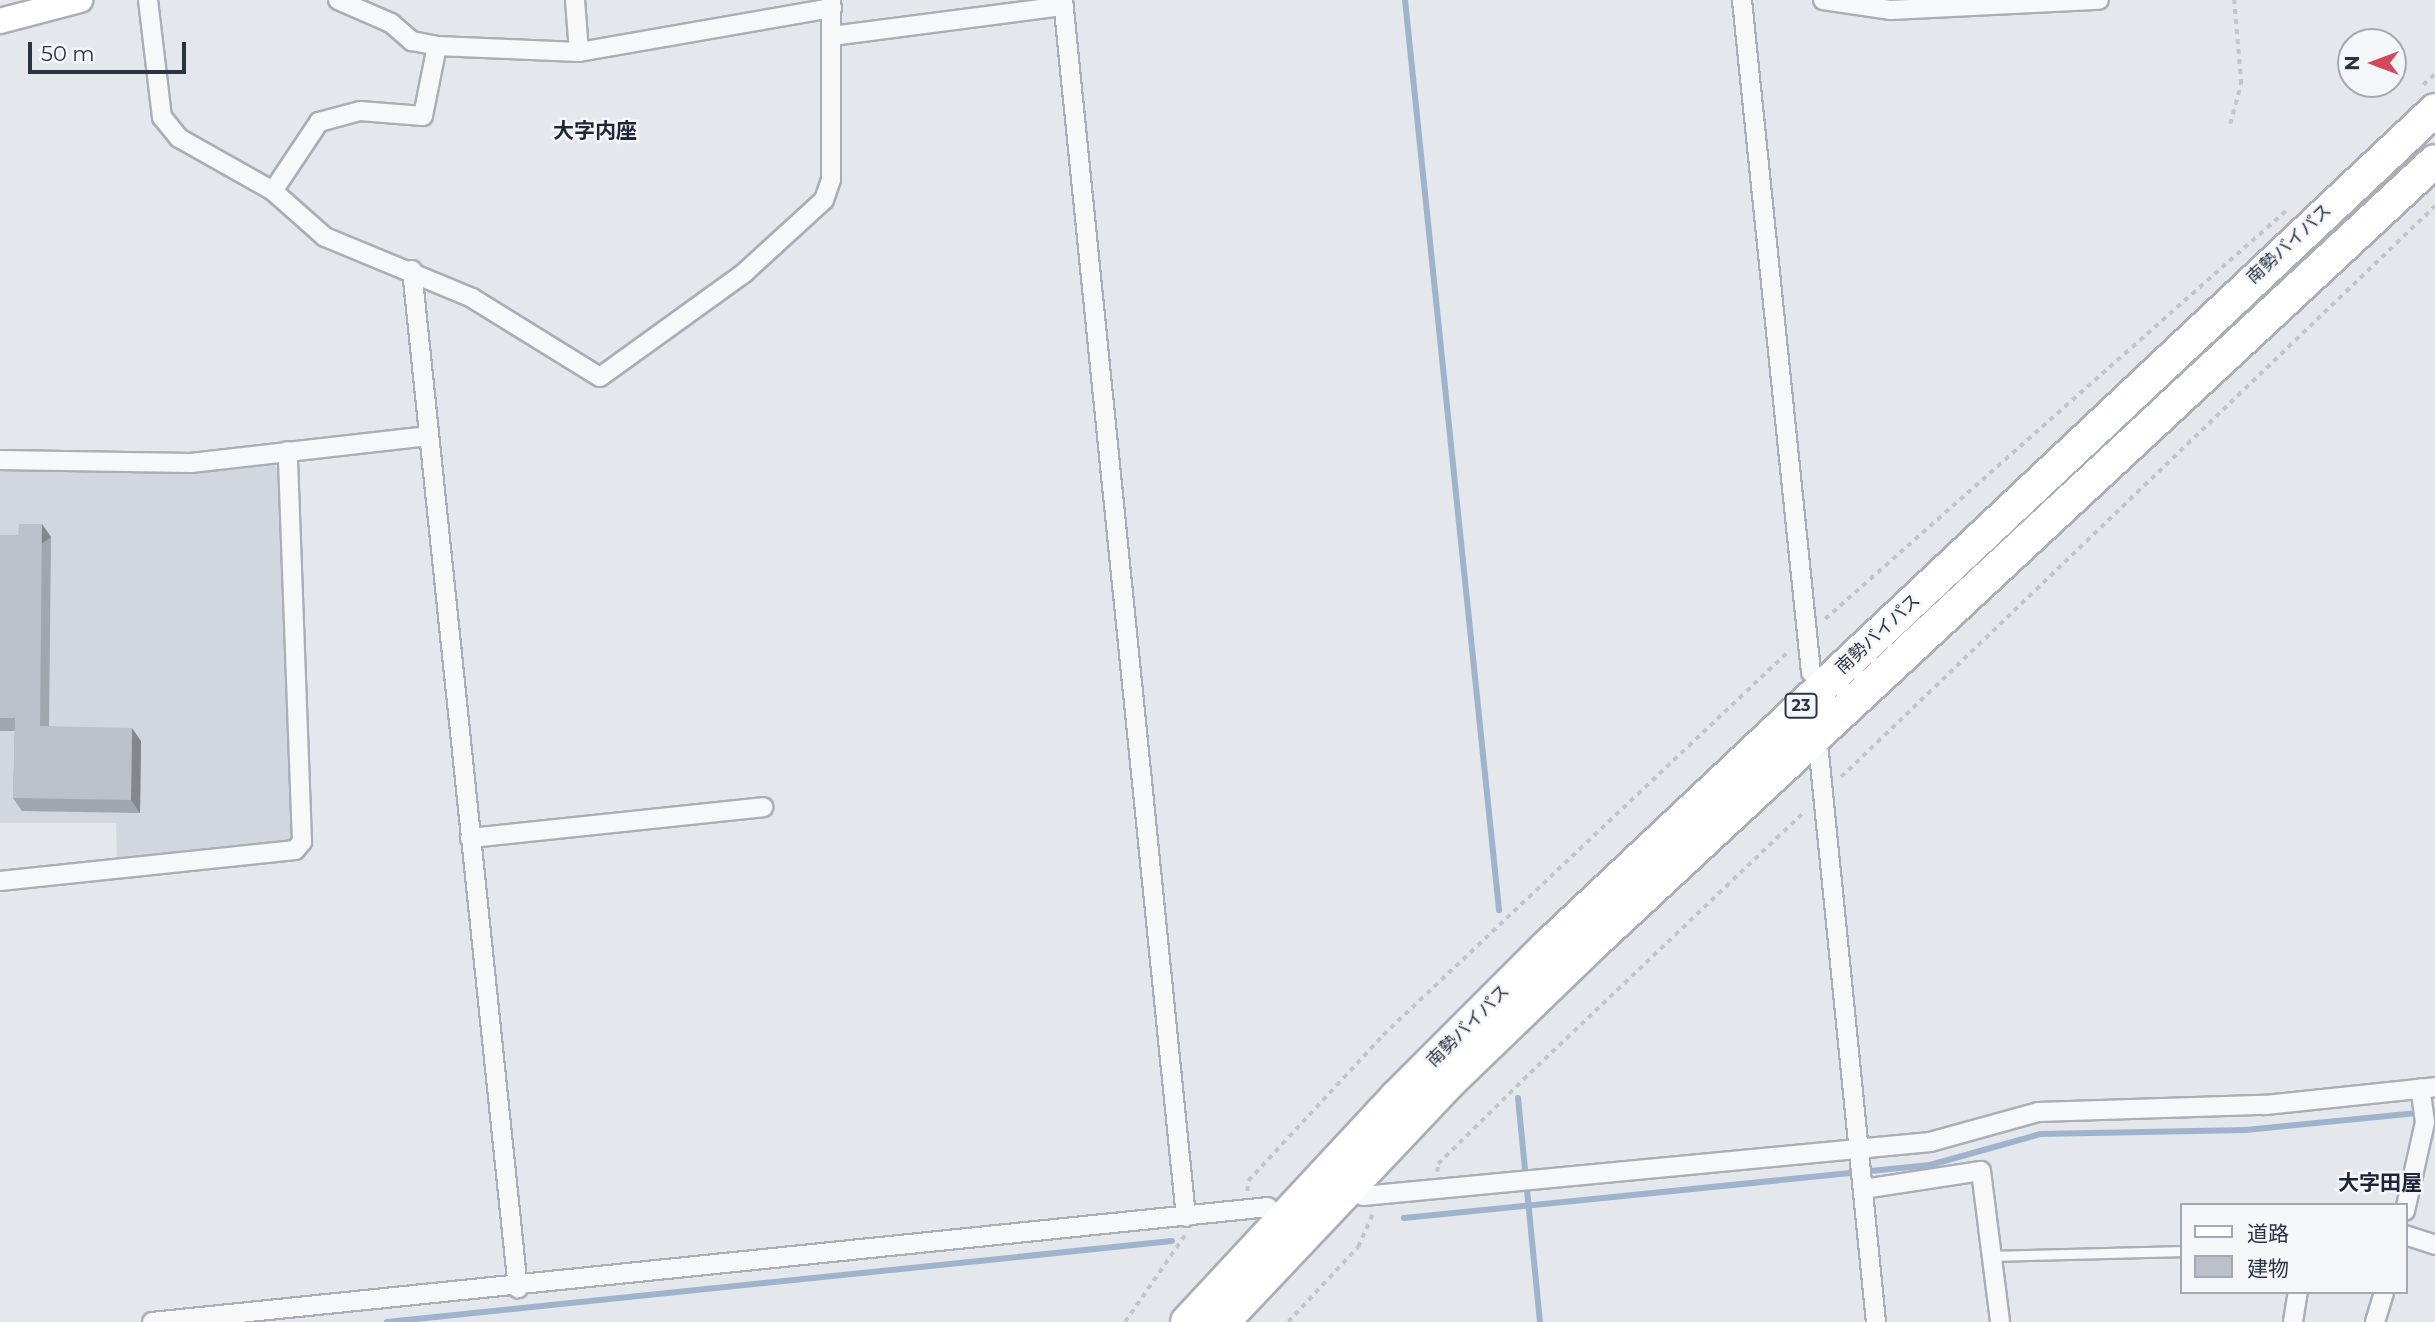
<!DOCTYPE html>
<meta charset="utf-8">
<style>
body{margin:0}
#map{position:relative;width:2435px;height:1322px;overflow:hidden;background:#e4e7ec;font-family:Montserrat,"Noto Sans JP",sans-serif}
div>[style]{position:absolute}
.built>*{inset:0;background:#d2d6de}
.stream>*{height:6px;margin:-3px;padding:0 3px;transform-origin:3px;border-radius:3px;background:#9fb4cc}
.path>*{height:3.5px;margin-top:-1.75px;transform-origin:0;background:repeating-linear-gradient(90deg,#c2c5cb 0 5px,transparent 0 10px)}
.roads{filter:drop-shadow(2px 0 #a9aeb7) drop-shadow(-2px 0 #a9aeb7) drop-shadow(0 2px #a9aeb7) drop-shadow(0 -2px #a9aeb7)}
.lane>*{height:9px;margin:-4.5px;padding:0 4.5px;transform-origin:4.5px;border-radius:4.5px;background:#f7f8fa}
.street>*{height:18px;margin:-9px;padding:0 9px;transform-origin:9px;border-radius:9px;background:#f7f8fa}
.secondary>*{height:24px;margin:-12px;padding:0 12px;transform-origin:12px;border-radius:12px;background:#fff}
.highway>*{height:32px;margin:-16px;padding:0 16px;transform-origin:16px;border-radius:16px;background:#fff}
.wall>*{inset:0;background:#a1a5ae}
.shaded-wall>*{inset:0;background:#83868d;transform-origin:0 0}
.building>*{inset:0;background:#bbc0ca}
span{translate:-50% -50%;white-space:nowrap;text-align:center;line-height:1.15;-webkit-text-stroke:5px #f4f6f9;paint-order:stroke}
.shield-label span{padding:2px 5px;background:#f4f6f9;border:2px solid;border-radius:5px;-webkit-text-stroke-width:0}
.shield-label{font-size:16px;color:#2b3445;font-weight:700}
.street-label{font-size:18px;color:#2b3445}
.quarter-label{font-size:21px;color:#1d2536;font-weight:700}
.legend{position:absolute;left:2180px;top:1203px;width:228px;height:91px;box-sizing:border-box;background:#f4f6f9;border:2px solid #a4a8b1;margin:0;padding:9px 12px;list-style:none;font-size:21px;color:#2b3445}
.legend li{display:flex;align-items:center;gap:14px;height:35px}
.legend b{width:35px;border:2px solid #a4a8b1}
.north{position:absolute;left:2337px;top:28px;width:70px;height:70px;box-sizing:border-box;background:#f4f6f9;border:2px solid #a4a8b1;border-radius:50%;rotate:270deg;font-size:19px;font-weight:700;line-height:28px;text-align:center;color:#2b3445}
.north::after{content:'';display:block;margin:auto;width:24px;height:32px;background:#d1495b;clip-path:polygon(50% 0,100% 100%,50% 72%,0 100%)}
.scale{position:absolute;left:28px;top:42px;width:158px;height:32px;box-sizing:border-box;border:4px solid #2b3445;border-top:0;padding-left:9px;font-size:21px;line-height:24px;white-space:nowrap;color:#2b3445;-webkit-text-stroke:5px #f4f6f9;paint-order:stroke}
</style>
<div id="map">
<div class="built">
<i style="clip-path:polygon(273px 464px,278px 469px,297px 837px,290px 846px,117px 861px,116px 823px,0 823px,0 470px,193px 472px)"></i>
</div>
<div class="stream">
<i style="left:1405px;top:0;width:915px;rotate:84.1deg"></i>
<i style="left:1518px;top:1098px;width:225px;rotate:84.4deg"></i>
<i style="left:1404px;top:1218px;width:529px;rotate:-5.75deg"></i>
<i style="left:1930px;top:1165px;width:114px;rotate:-15.7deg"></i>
<i style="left:2040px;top:1134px;width:206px;rotate:-1.1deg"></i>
<i style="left:2246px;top:1130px;width:190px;rotate:-5.7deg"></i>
<i style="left:387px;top:1322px;width:789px;rotate:-5.89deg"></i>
</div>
<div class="path">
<i style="left:2423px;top:85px;width:16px;rotate:-43deg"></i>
<i style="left:2230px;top:124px;width:41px;rotate:-74.6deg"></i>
<i style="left:2241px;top:84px;width:84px;rotate:-94.8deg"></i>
<i style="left:1825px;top:619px;width:618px;rotate:-41.53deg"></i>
<i style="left:1841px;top:777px;width:824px;rotate:-43.87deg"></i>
<i style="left:1437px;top:1172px;width:8px;rotate:-83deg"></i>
<i style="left:1438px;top:1164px;width:129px;rotate:-44.7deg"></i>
<i style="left:1530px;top:1073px;width:380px;rotate:-43.6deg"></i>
<i style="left:1247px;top:1191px;width:10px;rotate:-84deg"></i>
<i style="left:1248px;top:1181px;width:199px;rotate:-47.2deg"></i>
<i style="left:1383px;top:1035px;width:560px;rotate:-43.41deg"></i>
<i style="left:1125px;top:1322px;width:106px;rotate:-55.4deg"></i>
<i style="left:1288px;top:1322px;width:103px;rotate:-47deg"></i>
<i style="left:1358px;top:1247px;width:37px;rotate:-66deg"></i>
</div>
<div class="roads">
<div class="lane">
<i style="left:1993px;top:1256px;width:188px;rotate:-1.5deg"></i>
</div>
<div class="street">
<i style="left:148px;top:0;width:118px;rotate:83.2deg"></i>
<i style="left:162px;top:117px;width:27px;rotate:51deg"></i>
<i style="left:179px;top:138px;width:108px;rotate:29.4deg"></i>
<i style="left:273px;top:191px;width:69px;rotate:41.5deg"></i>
<i style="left:325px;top:237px;width:159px;rotate:22.5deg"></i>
<i style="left:472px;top:298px;width:150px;rotate:31.7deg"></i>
<i style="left:600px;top:377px;width:178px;rotate:-35.8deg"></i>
<i style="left:744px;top:273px;width:108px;rotate:-42.4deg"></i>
<i style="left:824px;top:200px;width:21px;rotate:-71deg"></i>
<i style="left:831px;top:180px;width:180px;rotate:-90deg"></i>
<i style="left:338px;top:0;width:58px;rotate:23.5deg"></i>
<i style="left:391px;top:23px;width:28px;rotate:41deg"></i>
<i style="left:412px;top:41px;width:25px;rotate:11deg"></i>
<i style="left:437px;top:46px;width:142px;rotate:2.4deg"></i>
<i style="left:579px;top:52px;width:52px;rotate:-94.4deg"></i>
<i style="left:1063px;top:0;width:1223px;rotate:84.23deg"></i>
<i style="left:1742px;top:0;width:676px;rotate:84.14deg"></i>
<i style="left:1823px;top:0;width:69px;rotate:8.4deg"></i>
<i style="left:1891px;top:10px;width:208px;rotate:-2.8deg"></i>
<i style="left:832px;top:36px;width:234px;rotate:-7.4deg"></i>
<i style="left:579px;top:52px;width:257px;rotate:-9.9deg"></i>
<i style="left:273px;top:191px;width:83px;rotate:-56.3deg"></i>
<i style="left:319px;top:122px;width:42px;rotate:-15deg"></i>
<i style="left:360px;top:111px;width:63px;rotate:4.5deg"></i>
<i style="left:423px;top:116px;width:71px;rotate:-78.7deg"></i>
<i style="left:412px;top:270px;width:1024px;rotate:84.06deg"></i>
<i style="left:0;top:460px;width:191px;rotate:0.9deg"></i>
<i style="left:191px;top:463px;width:239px;rotate:-6.5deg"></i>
<i style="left:1819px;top:753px;width:572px;rotate:84.28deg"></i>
<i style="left:470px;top:838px;width:295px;rotate:-6deg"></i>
<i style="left:0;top:881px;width:297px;rotate:-6deg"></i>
<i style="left:295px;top:850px;width:11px;rotate:-49deg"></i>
<i style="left:302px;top:842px;width:391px;rotate:-92.1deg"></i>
<i style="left:1863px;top:1189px;width:119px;rotate:-8.7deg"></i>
<i style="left:1981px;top:1171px;width:152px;rotate:82.8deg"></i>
<i style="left:1363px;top:1196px;width:570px;rotate:-5.44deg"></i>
<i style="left:1930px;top:1142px;width:112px;rotate:-15.5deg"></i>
<i style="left:2038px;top:1112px;width:227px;rotate:-1.8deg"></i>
<i style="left:2265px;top:1105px;width:171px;rotate:-6deg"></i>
<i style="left:2405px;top:1211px;width:91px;rotate:-77.3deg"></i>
<i style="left:2425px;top:1122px;width:34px;rotate:-98deg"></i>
<i style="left:2405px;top:1235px;width:32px;rotate:18deg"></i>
<i style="left:152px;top:1322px;width:1122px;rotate:-5.88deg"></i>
<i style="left:2293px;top:1322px;width:30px;rotate:-81deg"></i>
<i style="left:2375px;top:1322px;width:31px;rotate:-73deg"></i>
</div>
<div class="secondary">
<i style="left:0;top:21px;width:83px;rotate:-14.7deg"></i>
</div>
<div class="highway">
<i style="left:1187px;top:1322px;width:307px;rotate:-47.1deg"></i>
<i style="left:1396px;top:1097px;width:212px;rotate:-45deg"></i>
<i style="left:1546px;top:947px;width:1221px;rotate:-43.27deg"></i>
<i style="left:1223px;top:1322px;width:330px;rotate:-46.6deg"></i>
<i style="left:1450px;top:1082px;width:200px;rotate:-44deg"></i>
<i style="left:1594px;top:943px;width:1148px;rotate:-42.92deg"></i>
</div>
</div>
<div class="wall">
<i style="clip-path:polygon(0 535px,51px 537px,49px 726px,141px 741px,140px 813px,22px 811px,13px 798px,15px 731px,0 731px)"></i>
</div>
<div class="shaded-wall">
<i style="left:42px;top:524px;width:16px;height:202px;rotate:55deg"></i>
<i style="clip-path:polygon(132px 728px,141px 741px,140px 813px,131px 800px)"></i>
</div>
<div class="building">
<i style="clip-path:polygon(19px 524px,42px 524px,40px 726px,132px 728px,131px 800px,13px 798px,15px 718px,0 718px,0 535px,18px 535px)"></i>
</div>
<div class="shield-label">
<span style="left:1801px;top:706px">23</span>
</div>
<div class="street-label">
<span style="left:2289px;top:244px;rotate:-43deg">南勢バイパス</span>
<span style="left:1878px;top:634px;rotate:-43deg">南勢バイパス</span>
<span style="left:1468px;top:1026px;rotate:-45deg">南勢バイパス</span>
</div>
<div class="quarter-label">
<span style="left:595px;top:131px">大字内座</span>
<span style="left:2380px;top:1183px">大字田屋</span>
</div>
<ul class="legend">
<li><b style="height:9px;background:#fff"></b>道路</li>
<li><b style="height:19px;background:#bbc0ca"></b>建物</li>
</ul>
<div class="north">N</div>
<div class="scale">50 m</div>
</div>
